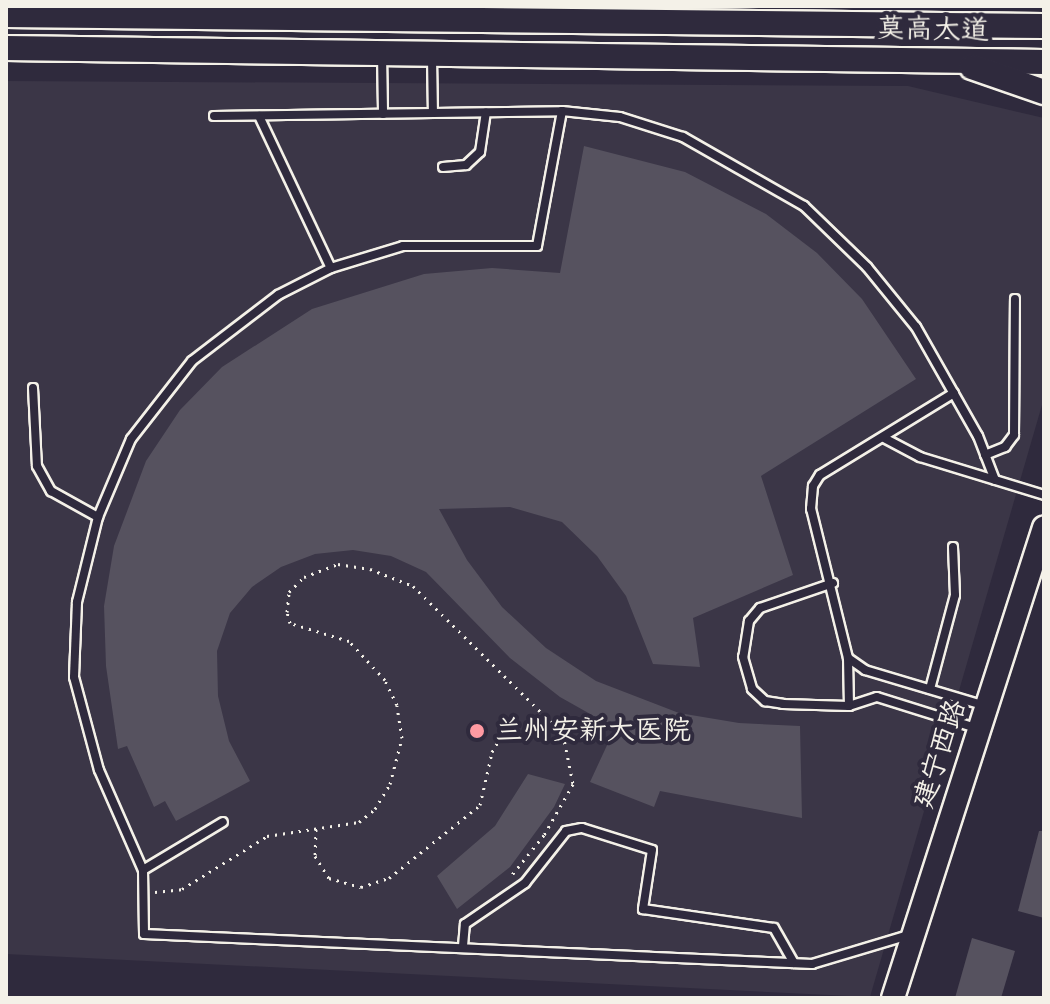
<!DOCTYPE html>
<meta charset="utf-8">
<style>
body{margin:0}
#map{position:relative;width:1050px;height:1004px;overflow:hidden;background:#2f2a3d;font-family:"Balsamiq Sans","LXGW WenKai TC",sans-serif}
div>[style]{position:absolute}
.built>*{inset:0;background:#3b3647}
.building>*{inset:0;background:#56525f}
.path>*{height:3px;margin-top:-1.5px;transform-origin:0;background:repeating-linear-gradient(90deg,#f4f1e8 0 2px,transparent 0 8px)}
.roads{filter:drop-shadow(2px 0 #f4f1e8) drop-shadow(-2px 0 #f4f1e8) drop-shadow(0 2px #f4f1e8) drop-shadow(0 -2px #f4f1e8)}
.service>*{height:8px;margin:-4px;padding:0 4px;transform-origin:4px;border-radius:4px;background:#2f2a3d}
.tertiary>*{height:22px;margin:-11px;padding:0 11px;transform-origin:11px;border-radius:11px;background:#2f2a3d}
.secondary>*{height:24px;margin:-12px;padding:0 12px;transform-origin:12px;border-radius:12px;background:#2f2a3d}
.dots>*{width:22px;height:22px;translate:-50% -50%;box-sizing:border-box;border:4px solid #2f2a3d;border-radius:50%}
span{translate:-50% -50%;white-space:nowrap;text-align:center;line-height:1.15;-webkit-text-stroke:8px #2f2a3d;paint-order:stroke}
.street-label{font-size:28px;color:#f4f1e8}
.poi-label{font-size:28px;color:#f4f1e8}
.left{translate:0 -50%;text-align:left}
.frame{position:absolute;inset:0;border:8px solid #f4f1e8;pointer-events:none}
</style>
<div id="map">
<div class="built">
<i style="clip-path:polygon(6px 81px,908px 86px,1044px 118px,1044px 398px,870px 997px,6px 954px)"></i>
</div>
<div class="building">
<i style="clip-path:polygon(584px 146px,685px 172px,766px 214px,817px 253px,862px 299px,916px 379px,761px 476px,793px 575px,693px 618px,700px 667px,653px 664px,626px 596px,597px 556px,562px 522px,510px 507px,439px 509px,467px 560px,502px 607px,546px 648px,596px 681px,679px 713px,739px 723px,800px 726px,802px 818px,660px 791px,654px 807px,590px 782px,615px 728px,560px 697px,510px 658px,426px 572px,391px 556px,353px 550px,315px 554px,281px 567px,252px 587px,230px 613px,217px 651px,218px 696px,229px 741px,250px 781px,176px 821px,165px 801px,154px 807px,127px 746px,118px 749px,106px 666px,104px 606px,114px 546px,146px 461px,180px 410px,222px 367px,312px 309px,424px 274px,492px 268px,560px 273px)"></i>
<i style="clip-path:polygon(528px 774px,565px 784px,554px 807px,510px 867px,457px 909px,437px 876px,495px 826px)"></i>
<i style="clip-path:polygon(1039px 831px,1044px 831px,1044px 918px,1018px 911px)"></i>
<i style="clip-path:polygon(972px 938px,1015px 951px,1001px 998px,955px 998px)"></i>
</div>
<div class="path">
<i style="left:316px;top:829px;width:27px;rotate:92deg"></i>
<i style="left:315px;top:856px;width:26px;rotate:58deg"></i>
<i style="left:329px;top:878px;width:33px;rotate:16deg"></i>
<i style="left:361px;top:887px;width:29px;rotate:-18deg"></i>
<i style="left:389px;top:878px;width:117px;rotate:-38.7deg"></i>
<i style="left:480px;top:805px;width:54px;rotate:-77.2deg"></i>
<i style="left:492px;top:752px;width:21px;rotate:-59deg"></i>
<i style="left:503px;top:734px;width:43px;rotate:-26deg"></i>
<i style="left:155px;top:892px;width:27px;rotate:-6deg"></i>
<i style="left:182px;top:889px;width:100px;rotate:-31.9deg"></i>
<i style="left:267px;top:836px;width:93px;rotate:-8.7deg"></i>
<i style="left:359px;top:822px;width:21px;rotate:-39deg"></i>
<i style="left:375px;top:809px;width:29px;rotate:-59deg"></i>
<i style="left:390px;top:784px;width:48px;rotate:-75.4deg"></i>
<i style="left:402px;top:738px;width:33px;rotate:-99deg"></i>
<i style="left:397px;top:705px;width:28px;rotate:-116deg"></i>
<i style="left:385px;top:680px;width:53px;rotate:-132.7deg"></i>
<i style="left:349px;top:641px;width:62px;rotate:-163deg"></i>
<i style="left:290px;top:623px;width:11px;rotate:-105deg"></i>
<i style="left:287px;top:612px;width:20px;rotate:-84deg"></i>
<i style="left:289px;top:592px;width:21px;rotate:-45deg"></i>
<i style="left:304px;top:577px;width:36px;rotate:-21deg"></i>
<i style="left:338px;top:564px;width:32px;rotate:9deg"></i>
<i style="left:370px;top:569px;width:46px;rotate:21.6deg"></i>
<i style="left:413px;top:586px;width:211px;rotate:44.6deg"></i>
<i style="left:563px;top:734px;width:51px;rotate:78.7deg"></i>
<i style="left:573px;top:784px;width:59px;rotate:119.6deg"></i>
<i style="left:544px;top:835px;width:53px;rotate:128.8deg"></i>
</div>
<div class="roads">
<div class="service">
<i style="left:382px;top:54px;width:60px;rotate:89deg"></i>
<i style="left:432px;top:58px;width:55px;rotate:89deg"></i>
<i style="left:562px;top:111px;width:137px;rotate:100.5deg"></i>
<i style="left:537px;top:246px;width:134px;rotate:180deg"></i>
<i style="left:403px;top:246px;width:75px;rotate:163deg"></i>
<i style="left:331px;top:268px;width:59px;rotate:153deg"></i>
<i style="left:278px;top:295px;width:108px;rotate:142.5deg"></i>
<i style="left:192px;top:361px;width:99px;rotate:128deg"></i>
<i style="left:131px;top:439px;width:85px;rotate:112.9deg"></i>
<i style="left:98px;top:517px;width:88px;rotate:103.9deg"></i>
<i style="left:77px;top:602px;width:75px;rotate:92.3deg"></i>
<i style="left:74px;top:677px;width:96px;rotate:75deg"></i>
<i style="left:99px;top:770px;width:109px;rotate:66.3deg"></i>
<i style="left:143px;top:870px;width:64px;rotate:89.1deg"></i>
<i style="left:144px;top:934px;width:669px;rotate:2.57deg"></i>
<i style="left:812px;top:964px;width:104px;rotate:-16.7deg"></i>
<i style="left:214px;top:116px;width:348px;rotate:-0.8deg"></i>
<i style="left:562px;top:111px;width:58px;rotate:5.9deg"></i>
<i style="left:620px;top:117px;width:66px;rotate:17.6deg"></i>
<i style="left:683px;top:137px;width:139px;rotate:29.7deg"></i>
<i style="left:804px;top:206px;width:88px;rotate:44.1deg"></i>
<i style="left:867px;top:267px;width:77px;rotate:50.8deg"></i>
<i style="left:916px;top:327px;width:125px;rotate:60.4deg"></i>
<i style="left:978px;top:436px;width:47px;rotate:68.9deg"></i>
<i style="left:259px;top:116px;width:168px;rotate:64.7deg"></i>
<i style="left:443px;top:167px;width:23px;rotate:-5deg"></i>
<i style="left:466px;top:165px;width:19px;rotate:-43deg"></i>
<i style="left:480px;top:152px;width:40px;rotate:-81.5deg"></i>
<i style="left:33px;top:388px;width:78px;rotate:87.1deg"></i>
<i style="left:37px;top:466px;width:29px;rotate:61deg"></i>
<i style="left:51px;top:491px;width:54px;rotate:29deg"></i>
<i style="left:884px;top:438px;width:41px;rotate:27.8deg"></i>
<i style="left:920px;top:457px;width:130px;rotate:17deg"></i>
<i style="left:985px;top:455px;width:22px;rotate:-22deg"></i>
<i style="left:1005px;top:447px;width:15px;rotate:-53deg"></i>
<i style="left:1014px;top:435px;width:136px;rotate:-89.6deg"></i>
<i style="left:833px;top:583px;width:77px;rotate:161.1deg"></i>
<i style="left:760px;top:608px;width:17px;rotate:130deg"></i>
<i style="left:749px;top:621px;width:36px;rotate:99deg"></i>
<i style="left:743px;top:657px;width:33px;rotate:74deg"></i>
<i style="left:752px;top:689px;width:18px;rotate:43deg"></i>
<i style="left:765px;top:701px;width:18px;rotate:9deg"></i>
<i style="left:783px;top:704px;width:66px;rotate:1.7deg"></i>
<i style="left:849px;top:706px;width:29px;rotate:-18deg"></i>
<i style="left:877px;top:697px;width:107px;rotate:17.4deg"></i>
<i style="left:848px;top:658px;width:21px;rotate:35deg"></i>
<i style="left:865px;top:670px;width:126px;rotate:16.6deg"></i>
<i style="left:930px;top:689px;width:97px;rotate:-75.1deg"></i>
<i style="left:955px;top:595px;width:48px;rotate:-92.4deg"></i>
<i style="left:849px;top:706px;width:48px;rotate:-91.2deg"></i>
<i style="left:848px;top:658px;width:154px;rotate:-103.9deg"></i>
<i style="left:811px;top:509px;width:23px;rotate:-85deg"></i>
<i style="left:813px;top:486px;width:13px;rotate:-58deg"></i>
<i style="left:820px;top:475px;width:157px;rotate:-31.5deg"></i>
<i style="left:143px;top:870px;width:93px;rotate:-31deg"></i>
<i style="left:463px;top:946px;width:22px;rotate:-85deg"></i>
<i style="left:465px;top:924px;width:73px;rotate:-34.3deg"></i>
<i style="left:525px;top:883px;width:66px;rotate:-51.7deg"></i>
<i style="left:566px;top:831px;width:16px;rotate:-11deg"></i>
<i style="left:582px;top:828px;width:73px;rotate:17.4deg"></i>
<i style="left:652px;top:850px;width:60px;rotate:98.7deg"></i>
<i style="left:643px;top:909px;width:132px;rotate:8.3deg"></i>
<i style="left:774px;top:928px;width:40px;rotate:60.3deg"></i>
</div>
<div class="tertiary">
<i style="left:893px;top:998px;width:494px;rotate:-72.2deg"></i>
</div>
<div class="secondary">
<i style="left:6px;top:15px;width:1038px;rotate:0.61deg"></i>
<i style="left:6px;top:48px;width:1038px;rotate:0.77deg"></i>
<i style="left:972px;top:67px;width:76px;rotate:19.1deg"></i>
</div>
</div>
<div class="dots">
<i style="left:477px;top:731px;background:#ff9aa2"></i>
</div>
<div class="street-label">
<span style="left:933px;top:30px;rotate:1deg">莫高大道</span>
<span style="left:940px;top:754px;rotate:-72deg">建宁西路</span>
</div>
<div class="poi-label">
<span class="left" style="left:495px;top:731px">兰州安新大医院</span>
</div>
<div class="frame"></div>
</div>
